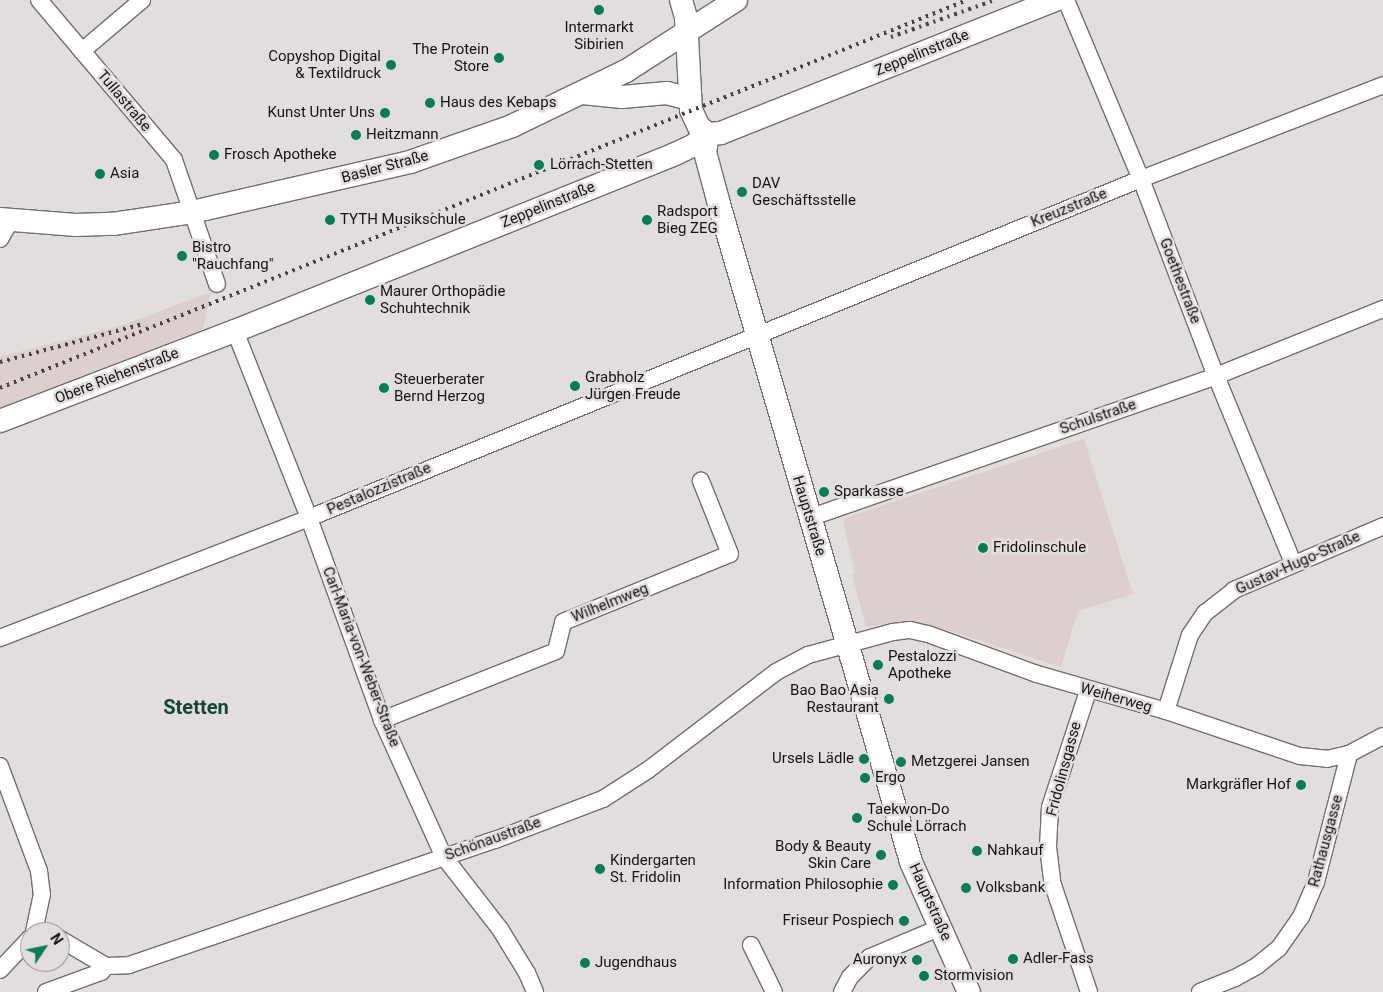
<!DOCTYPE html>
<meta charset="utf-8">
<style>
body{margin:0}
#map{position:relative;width:1383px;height:992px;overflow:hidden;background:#e3dede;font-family:Roboto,sans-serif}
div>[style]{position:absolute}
.built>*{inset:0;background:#ddcfce}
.roads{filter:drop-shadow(1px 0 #726e6d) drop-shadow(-1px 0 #726e6d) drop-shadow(0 1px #726e6d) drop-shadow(0 -1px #726e6d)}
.street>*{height:16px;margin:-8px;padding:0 8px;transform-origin:8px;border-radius:8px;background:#fff}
.secondary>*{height:22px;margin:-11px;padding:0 11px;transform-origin:11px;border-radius:11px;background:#fff}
.rail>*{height:4px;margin-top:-2px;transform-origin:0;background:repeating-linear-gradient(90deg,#444242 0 2.5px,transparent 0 7.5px)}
.dots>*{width:14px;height:14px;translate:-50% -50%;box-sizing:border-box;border:2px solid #e3dede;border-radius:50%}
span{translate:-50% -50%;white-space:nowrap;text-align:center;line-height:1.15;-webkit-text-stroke:5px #e3dede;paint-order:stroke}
.poi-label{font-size:15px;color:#151313}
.right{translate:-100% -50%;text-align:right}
.left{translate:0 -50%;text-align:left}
.street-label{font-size:15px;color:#151313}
.district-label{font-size:20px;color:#174533;font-weight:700}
.north{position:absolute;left:20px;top:922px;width:50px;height:50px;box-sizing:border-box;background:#e3dede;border:1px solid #918d8d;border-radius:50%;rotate:56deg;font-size:14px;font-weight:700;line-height:20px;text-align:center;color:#151313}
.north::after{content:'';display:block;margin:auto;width:18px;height:22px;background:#097b57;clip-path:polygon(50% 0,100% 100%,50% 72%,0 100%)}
</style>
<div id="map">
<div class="built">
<i style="clip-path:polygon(211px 292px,203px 329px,0 408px,0 357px,123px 325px)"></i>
<i style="clip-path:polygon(1084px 439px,1133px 594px,1078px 611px,1061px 667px,941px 628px,909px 621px,866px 627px,852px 575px,855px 573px,843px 522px,847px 517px)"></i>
</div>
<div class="roads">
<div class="street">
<i style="left:39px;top:0;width:209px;rotate:49.8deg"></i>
<i style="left:174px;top:160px;width:131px;rotate:70.9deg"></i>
<i style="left:1066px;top:0;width:194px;rotate:67.3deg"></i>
<i style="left:1141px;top:179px;width:211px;rotate:69.2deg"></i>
<i style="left:1216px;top:376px;width:202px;rotate:67.6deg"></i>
<i style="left:82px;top:51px;width:79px;rotate:-40.4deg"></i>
<i style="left:0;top:239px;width:22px;rotate:-60deg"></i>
<i style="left:235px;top:331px;width:201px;rotate:68.4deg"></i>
<i style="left:309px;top:518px;width:215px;rotate:70.1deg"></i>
<i style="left:382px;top:720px;width:150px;rotate:65.7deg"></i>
<i style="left:444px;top:857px;width:91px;rotate:52.1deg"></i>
<i style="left:500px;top:929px;width:52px;rotate:58.5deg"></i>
<i style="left:527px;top:973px;width:21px;rotate:67deg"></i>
<i style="left:809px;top:518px;width:431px;rotate:-19.2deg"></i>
<i style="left:1216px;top:376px;width:180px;rotate:-21.9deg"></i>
<i style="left:0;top:638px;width:331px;rotate:-21.2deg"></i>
<i style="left:309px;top:518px;width:898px;rotate:-22.17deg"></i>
<i style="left:1141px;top:179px;width:260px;rotate:-21.2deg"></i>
<i style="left:1088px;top:691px;width:122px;rotate:108.1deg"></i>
<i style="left:1050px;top:807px;width:40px;rotate:92.9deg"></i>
<i style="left:1048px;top:847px;width:38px;rotate:83deg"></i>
<i style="left:1053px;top:885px;width:113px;rotate:71.4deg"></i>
<i style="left:1166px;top:711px;width:80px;rotate:-72.5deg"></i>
<i style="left:1190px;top:635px;width:27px;rotate:-56deg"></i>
<i style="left:1205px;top:613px;width:37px;rotate:-38deg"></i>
<i style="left:1234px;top:590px;width:162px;rotate:-23.2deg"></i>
<i style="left:382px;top:720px;width:187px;rotate:-21.6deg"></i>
<i style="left:556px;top:651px;width:30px;rotate:-76deg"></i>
<i style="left:563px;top:622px;width:180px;rotate:-22.2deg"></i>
<i style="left:730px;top:554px;width:79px;rotate:-111.7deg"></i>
<i style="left:0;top:766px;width:112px;rotate:69.6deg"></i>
<i style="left:39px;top:871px;width:23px;rotate:83deg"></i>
<i style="left:42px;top:894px;width:39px;rotate:102deg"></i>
<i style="left:60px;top:939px;width:53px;rotate:30.4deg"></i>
<i style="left:106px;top:966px;width:23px;rotate:-2deg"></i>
<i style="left:129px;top:965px;width:387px;rotate:-18.9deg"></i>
<i style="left:495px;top:840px;width:116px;rotate:-20.8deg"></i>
<i style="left:603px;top:799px;width:54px;rotate:-32.8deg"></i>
<i style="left:648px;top:770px;width:161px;rotate:-37.4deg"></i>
<i style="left:776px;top:672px;width:36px;rotate:-28deg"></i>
<i style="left:808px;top:655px;width:88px;rotate:-15.1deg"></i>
<i style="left:893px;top:632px;width:17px;rotate:-7deg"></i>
<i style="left:910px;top:630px;width:18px;rotate:13deg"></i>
<i style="left:928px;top:634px;width:116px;rotate:20.2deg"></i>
<i style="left:1037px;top:674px;width:134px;rotate:16deg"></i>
<i style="left:1166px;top:711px;width:141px;rotate:18.6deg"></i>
<i style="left:1300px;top:756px;width:27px;rotate:6deg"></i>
<i style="left:1327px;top:759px;width:23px;rotate:-13deg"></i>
<i style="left:1349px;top:754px;width:38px;rotate:-28deg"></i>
<i style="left:751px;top:945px;width:52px;rotate:63.9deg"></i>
<i style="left:0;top:970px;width:44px;rotate:-46.8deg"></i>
<i style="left:46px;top:992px;width:59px;rotate:-20deg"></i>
<i style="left:101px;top:972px;width:8px;rotate:-50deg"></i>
<i style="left:842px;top:992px;width:17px;rotate:-62deg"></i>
<i style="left:850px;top:977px;width:28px;rotate:-45deg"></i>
<i style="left:870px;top:957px;width:77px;rotate:-22.9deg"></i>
<i style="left:1200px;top:992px;width:38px;rotate:-22deg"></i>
<i style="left:1235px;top:978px;width:26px;rotate:-29deg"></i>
<i style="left:1258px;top:965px;width:27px;rotate:-39deg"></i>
<i style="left:1279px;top:948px;width:38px;rotate:-55deg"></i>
<i style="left:1301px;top:917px;width:38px;rotate:-67deg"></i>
<i style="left:1316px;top:882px;width:132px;rotate:-75.5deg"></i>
</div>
<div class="secondary">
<i style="left:681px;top:0;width:19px;rotate:74deg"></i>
<i style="left:686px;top:18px;width:92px;rotate:86.9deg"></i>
<i style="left:691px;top:110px;width:19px;rotate:65deg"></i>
<i style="left:699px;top:127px;width:11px;rotate:38deg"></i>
<i style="left:582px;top:93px;width:40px;rotate:5.7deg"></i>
<i style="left:622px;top:97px;width:45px;rotate:-5.1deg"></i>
<i style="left:667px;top:93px;width:24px;rotate:15deg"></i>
<i style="left:708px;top:134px;width:18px;rotate:99deg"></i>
<i style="left:705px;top:152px;width:54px;rotate:74.9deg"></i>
<i style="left:719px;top:204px;width:685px;rotate:73.73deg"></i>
<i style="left:911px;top:862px;width:142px;rotate:66deg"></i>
<i style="left:0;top:219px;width:76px;rotate:4.5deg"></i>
<i style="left:76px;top:225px;width:37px;rotate:-2deg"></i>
<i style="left:113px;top:224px;width:80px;rotate:-8.6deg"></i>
<i style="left:192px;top:212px;width:224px;rotate:-12.9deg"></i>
<i style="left:410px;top:162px;width:108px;rotate:-19.4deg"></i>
<i style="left:512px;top:126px;width:127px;rotate:-25.8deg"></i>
<i style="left:626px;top:71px;width:131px;rotate:-32.8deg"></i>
<i style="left:0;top:421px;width:252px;rotate:-21deg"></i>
<i style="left:235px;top:331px;width:474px;rotate:-21.9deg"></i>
<i style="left:675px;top:154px;width:21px;rotate:-25deg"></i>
<i style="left:694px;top:145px;width:18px;rotate:-38deg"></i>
<i style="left:708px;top:134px;width:13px;rotate:-4deg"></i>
<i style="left:721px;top:133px;width:360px;rotate:-21.7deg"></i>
</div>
</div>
<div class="rail">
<i style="left:891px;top:37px;width:110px;rotate:-19.6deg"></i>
<i style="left:0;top:362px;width:148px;rotate:-14.9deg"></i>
<i style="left:0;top:388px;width:1042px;rotate:-21.86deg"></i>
</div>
<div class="dots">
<i style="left:599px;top:10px;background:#097b57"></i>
<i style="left:499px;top:58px;background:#097b57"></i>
<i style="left:391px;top:65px;background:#097b57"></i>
<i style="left:430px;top:103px;background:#097b57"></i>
<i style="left:385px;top:113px;background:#097b57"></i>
<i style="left:356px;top:135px;background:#097b57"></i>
<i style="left:214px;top:155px;background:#097b57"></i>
<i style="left:539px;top:165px;background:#097b57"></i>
<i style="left:100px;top:174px;background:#097b57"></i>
<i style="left:742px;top:192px;background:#097b57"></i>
<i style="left:330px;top:220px;background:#097b57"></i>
<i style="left:647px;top:220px;background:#097b57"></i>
<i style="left:182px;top:256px;background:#097b57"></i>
<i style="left:370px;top:300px;background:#097b57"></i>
<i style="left:575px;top:386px;background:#097b57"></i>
<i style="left:384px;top:388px;background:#097b57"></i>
<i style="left:824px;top:492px;background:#097b57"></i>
<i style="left:983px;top:548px;background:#097b57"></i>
<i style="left:878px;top:665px;background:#097b57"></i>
<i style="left:889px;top:699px;background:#097b57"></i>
<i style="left:864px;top:759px;background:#097b57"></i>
<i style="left:901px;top:762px;background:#097b57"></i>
<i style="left:865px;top:778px;background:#097b57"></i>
<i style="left:1301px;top:785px;background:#097b57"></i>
<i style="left:857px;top:818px;background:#097b57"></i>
<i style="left:977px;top:851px;background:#097b57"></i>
<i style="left:881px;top:855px;background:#097b57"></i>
<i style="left:600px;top:869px;background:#097b57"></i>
<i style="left:893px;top:885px;background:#097b57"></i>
<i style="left:966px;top:888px;background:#097b57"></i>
<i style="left:904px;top:921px;background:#097b57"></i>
<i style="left:1013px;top:959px;background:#097b57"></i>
<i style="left:917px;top:960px;background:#097b57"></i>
<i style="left:585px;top:963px;background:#097b57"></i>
<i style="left:924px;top:976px;background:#097b57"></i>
</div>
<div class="poi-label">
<span style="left:599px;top:36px">Intermarkt<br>Sibirien</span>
<span class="right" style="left:489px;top:58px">The Protein<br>Store</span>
<span class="right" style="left:381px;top:65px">Copyshop Digital<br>&amp; Textildruck</span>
<span class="left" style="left:440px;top:103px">Haus des Kebaps</span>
<span class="right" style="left:375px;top:113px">Kunst Unter Uns</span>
<span class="left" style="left:366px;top:135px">Heitzmann</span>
<span class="left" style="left:224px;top:155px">Frosch Apotheke</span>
<span class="left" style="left:550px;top:165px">Lörrach-Stetten</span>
<span class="left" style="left:110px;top:174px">Asia</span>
<span class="left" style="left:752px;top:192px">DAV<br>Geschäftsstelle</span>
<span class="left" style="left:657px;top:220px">Radsport<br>Bieg ZEG</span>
<span class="left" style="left:340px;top:220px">TYTH Musikschule</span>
<span class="left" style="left:192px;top:256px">Bistro<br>"Rauchfang"</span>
<span class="left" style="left:380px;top:300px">Maurer Orthopädie<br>Schuhtechnik</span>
<span class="left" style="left:585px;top:386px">Grabholz<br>Jürgen Freude</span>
<span class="left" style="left:394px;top:388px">Steuerberater<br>Bernd Herzog</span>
<span class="left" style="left:834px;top:492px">Sparkasse</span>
<span class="left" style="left:993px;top:548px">Fridolinschule</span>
<span class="left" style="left:888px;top:665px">Pestalozzi<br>Apotheke</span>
<span class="right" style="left:879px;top:699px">Bao Bao Asia<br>Restaurant</span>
<span class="right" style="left:854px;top:759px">Ursels Lädle</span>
<span class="left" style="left:911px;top:762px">Metzgerei Jansen</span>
<span class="left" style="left:875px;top:778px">Ergo</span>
<span class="right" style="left:1291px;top:785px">Markgräfler Hof</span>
<span class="left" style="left:867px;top:818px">Taekwon-Do<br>Schule Lörrach</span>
<span class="right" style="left:871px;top:855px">Body &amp; Beauty<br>Skin Care</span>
<span class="left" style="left:987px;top:851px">Nahkauf</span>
<span class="left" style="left:610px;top:869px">Kindergarten<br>St. Fridolin</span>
<span class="right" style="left:883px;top:885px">Information Philosophie</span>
<span class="left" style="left:976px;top:888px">Volksbank</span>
<span class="right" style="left:894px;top:921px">Friseur Pospiech</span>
<span class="left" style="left:1023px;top:959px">Adler-Fass</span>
<span class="right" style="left:907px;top:960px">Auronyx</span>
<span class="left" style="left:595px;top:963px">Jugendhaus</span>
<span class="left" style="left:934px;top:976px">Stormvision</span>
</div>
<div class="street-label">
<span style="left:922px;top:53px;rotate:-22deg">Zeppelinstraße</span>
<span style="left:124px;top:101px;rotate:50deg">Tullastraße</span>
<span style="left:385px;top:167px;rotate:-15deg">Basler Straße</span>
<span style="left:548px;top:205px;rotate:-22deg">Zeppelinstraße</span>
<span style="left:1069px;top:208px;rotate:-22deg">Kreuzstraße</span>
<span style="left:1180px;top:281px;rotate:69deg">Goethestraße</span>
<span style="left:117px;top:376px;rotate:-21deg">Obere Riehenstraße</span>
<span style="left:1098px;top:417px;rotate:-19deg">Schulstraße</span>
<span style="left:379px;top:489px;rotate:-23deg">Pestalozzistraße</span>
<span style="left:809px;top:516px;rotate:73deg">Hauptstraße</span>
<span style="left:1298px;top:563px;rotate:-24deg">Gustav-Hugo-Straße</span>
<span style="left:610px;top:603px;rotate:-22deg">Wilhelmweg</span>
<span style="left:361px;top:657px;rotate:69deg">Carl-Maria-von-Weber-Straße</span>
<span style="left:1116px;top:698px;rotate:16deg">Weiherweg</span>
<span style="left:1064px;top:769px;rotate:-75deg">Fridolinsgasse</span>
<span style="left:493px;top:839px;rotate:-20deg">Schönaustraße</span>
<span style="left:1326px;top:841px;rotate:-75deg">Rathausgasse</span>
<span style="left:930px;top:902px;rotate:66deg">Hauptstraße</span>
</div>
<div class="district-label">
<span style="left:196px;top:707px">Stetten</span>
</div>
<div class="north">N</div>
</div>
